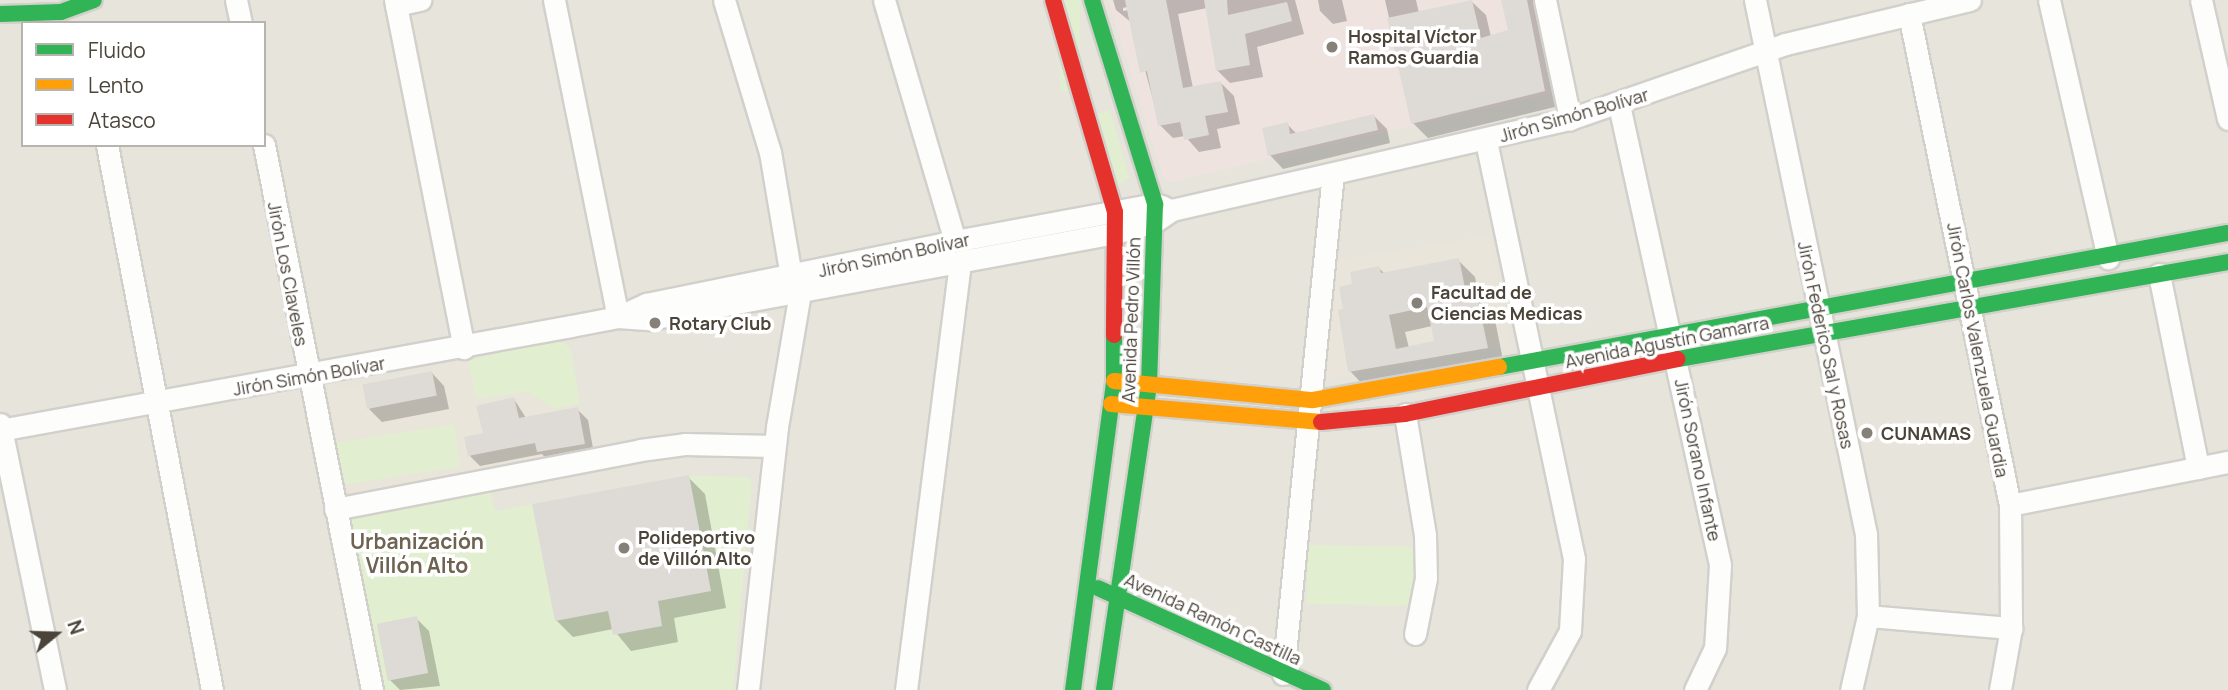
<!DOCTYPE html>
<meta charset="utf-8">
<style>
body{margin:0}
#map{position:relative;width:2228px;height:690px;overflow:hidden;background:#f4f2ee;font-family:Manrope,sans-serif}
div>[style]{position:absolute}
.residential>*{inset:0;background:#e7e4dc}
.education>*{inset:0;background:#eae5da}
.medical>*{inset:0;background:#eee3df}
.green>*{inset:0;background:#e1eecf;transform-origin:0 0}
.shadow>*{inset:0;background:#0003}
.building>*{inset:0;background:#dedbd6;transform-origin:0 0}
.roads{filter:drop-shadow(2px 0 #d2d0cb) drop-shadow(-2px 0 #d2d0cb) drop-shadow(0 2px #d2d0cb) drop-shadow(0 -2px #d2d0cb)}
.street>*{height:21px;margin:-10.5px;padding:0 10.5px;transform-origin:10.5px;border-radius:10.5px;background:#fdfdfc}
.fast>*{height:16px;margin:-8px;padding:0 8px;transform-origin:8px;border-radius:8px;background:#30b455}
.slow>*{height:16px;margin:-8px;padding:0 8px;transform-origin:8px;border-radius:8px;background:#ff9f0a}
.jam>*{height:16px;margin:-8px;padding:0 8px;transform-origin:8px;border-radius:8px;background:#e5322d}
.dots>*{width:19px;height:19px;translate:-50% -50%;box-sizing:border-box;border:4px solid #fff;border-radius:50%}
span{translate:-50% -50%;white-space:nowrap;text-align:center;line-height:1.15;-webkit-text-stroke:7px #fff;paint-order:stroke}
.poi-label{font-size:18px;color:#4b4439;font-weight:700}
.left{translate:0 -50%;text-align:left}
.street-label{font-size:18px;color:#4b4439}
.quarter-label{font-size:21px;color:#6e6250;font-weight:700}
.legend{position:absolute;left:21px;top:21px;width:245px;height:126px;box-sizing:border-box;background:#fff;border:2px solid #b7b4b0;margin:0;padding:9px 12px;list-style:none;font-size:21px;color:#4b4439}
.legend li{display:flex;align-items:center;gap:14px;height:35px}
.legend b{width:35px;border:2px solid #b7b4b0}
.north{position:absolute;left:21px;top:599px;width:70px;height:70px;-webkit-text-stroke:5px #fff;paint-order:stroke;rotate:71deg;font-size:19px;font-weight:700;line-height:28px;text-align:center;color:#4b4439}
.north::after{content:'';display:block;margin:auto;width:24px;height:32px;background:#4b4439;clip-path:polygon(50% 0,100% 100%,50% 72%,0 100%)}
</style>
<div id="map">
<div class="residential">
<i style="clip-path:polygon(evenodd,0 0,2228px 0,2228px 690px,0 690px,0 0,23px 23px,264px 23px,264px 145px,23px 145px,23px 23px)"></i>
</div>
<div class="education">
<i style="clip-path:polygon(1489px 236px,1511px 345px,1323px 380px,1335px 260px)"></i>
<i style="clip-path:polygon(558px 340px,570px 347px,588px 448px,351px 495px,345px 491px,328px 392px)"></i>
</div>
<div class="medical">
<i style="clip-path:polygon(1108px 0,1532px 0,1550px 94px,1169px 182px,1163px 178px)"></i>
</div>
<div class="green">
<i style="left:1060px;top:0;width:20px;height:91px"></i>
<i style="clip-path:polygon(1110px 110px,1129px 177px,1118px 186px,1094px 115px)"></i>
<i style="clip-path:polygon(558px 340px,570px 347px,580px 403px,554px 409px,528px 392px,477px 399px,468px 360px)"></i>
<i style="left:454px;top:424px;width:43px;height:119px;rotate:81deg"></i>
<i style="clip-path:polygon(689px 475px,748px 477px,752px 483px,733px 690px,385px 690px,347px 517px,490px 489px,495px 511px)"></i>
<i style="left:1308px;top:545px;width:112px;height:59px;rotate:1deg"></i>
</div>
<div class="shadow">
<i style="clip-path:polygon(evenodd,1113px 0,1295px 0,1304px 34px,1257px 47px,1263px 77px,1230px 83px,1217px 70px,1207px 8px,1178px 14px,1193px 88px,1221px 83px,1234px 96px,1240px 124px,1217px 129px,1221px 148px,1199px 152px,1185px 136px,1173px 138px,1160px 125px,1132px 23px,1116px 10px,1113px 0,1135px 5px,1136px 9px,1123px 11px,1123px 8px,1135px 5px)"></i>
<i style="clip-path:polygon(1318px 0,1342px 0,1347px 21px,1333px 24px,1320px 11px)"></i>
<i style="clip-path:polygon(1385px 0,1416px 0,1419px 13px,1471px 1px,1486px 15px,1491px 37px,1510px 32px,1503px 0,1539px 0,1559px 106px,1428px 138px,1413px 123px)"></i>
<i style="clip-path:polygon(1374px 116px,1387px 129px,1390px 143px,1283px 169px,1270px 155px,1287px 124px,1297px 134px)"></i>
<i style="clip-path:polygon(evenodd,1458px 260px,1475px 277px,1480px 302px,1494px 315px,1504px 365px,1367px 389px,1350px 371px,1345px 310px,1354px 286px,1379px 268px,1385px 274px,1458px 260px,1432px 326px,1436px 342px,1409px 348px,1405px 332px,1432px 326px)"></i>
<i style="clip-path:polygon(431px 372px,444px 386px,449px 409px,382px 422px,369px 409px)"></i>
<i style="clip-path:polygon(514px 399px,526px 418px,577px 409px,588px 420px,594px 454px,549px 462px,542px 454px,480px 466px,470px 456px)"></i>
<i style="clip-path:polygon(688px 477px,705px 494px,726px 608px,674px 618px,678px 642px,631px 651px,613px 629px,573px 637px,556px 620px)"></i>
<i style="clip-path:polygon(416px 618px,429px 631px,440px 686px,400px 690px,390px 680px)"></i>
</div>
<div class="building">
<i style="clip-path:polygon(1125px 0,1166px 0,1183px 88px,1221px 81px,1228px 112px,1205px 116px,1209px 135px,1184px 140px,1180px 122px,1158px 126px,1147px 71px,1140px 73px)"></i>
<i style="clip-path:polygon(1204px 0,1227px 0,1228px 15px,1287px 2px,1292px 21px,1245px 34px,1250px 65px,1216px 71px)"></i>
<i style="clip-path:polygon(1472px 0,1481px 38px,1508px 30px,1501px 0,1527px 0,1545px 91px,1411px 124px,1387px 18px)"></i>
<i style="clip-path:polygon(1374px 114px,1378px 130px,1268px 156px,1262px 128px,1288px 122px,1290px 134px)"></i>
<i style="clip-path:polygon(evenodd,1459px 258px,1467px 298px,1477px 296px,1488px 348px,1348px 372px,1338px 310px,1343px 309px,1339px 287px,1352px 284px,1350px 272px,1379px 266px,1381px 273px,1459px 258px,1427px 307px,1434px 341px,1396px 349px,1389px 315px,1427px 307px)"></i>
<i style="left:432px;top:371px;width:25px;height:71px;rotate:79deg"></i>
<i style="clip-path:polygon(514px 397px,519px 418px,578px 407px,585px 444px,537px 452px,535px 443px,468px 456px,464px 437px,483px 433px,476px 406px)"></i>
<i style="clip-path:polygon(689px 475px,711px 591px,658px 601px,662px 626px,613px 635px,608px 611px,555px 621px,532px 504px)"></i>
<i style="left:417px;top:616px;width:58px;height:41px;rotate:79deg"></i>
</div>
<div class="roads">
<div class="street">
<i style="left:236px;top:0;width:24px;rotate:78deg"></i>
<i style="left:395px;top:0;width:355px;rotate:78.8deg"></i>
<i style="left:554px;top:0;width:323px;rotate:78.6deg"></i>
<i style="left:724px;top:0;width:159px;rotate:73.2deg"></i>
<i style="left:770px;top:152px;width:126px;rotate:80.4deg"></i>
<i style="left:884px;top:0;width:251px;rotate:73.6deg"></i>
<i style="left:1545px;top:0;width:122px;rotate:78.1deg"></i>
<i style="left:1755px;top:0;width:545px;rotate:78.26deg"></i>
<i style="left:1866px;top:534px;width:82px;rotate:88.6deg"></i>
<i style="left:1868px;top:616px;width:76px;rotate:102.9deg"></i>
<i style="left:2049px;top:0;width:265px;rotate:77.1deg"></i>
<i style="left:2201px;top:0;width:122px;rotate:77.2deg"></i>
<i style="left:396px;top:5px;width:25px;rotate:-12deg"></i>
<i style="left:1909px;top:14px;width:501px;rotate:78.38deg"></i>
<i style="left:2010px;top:505px;width:123px;rotate:89.5deg"></i>
<i style="left:2011px;top:628px;width:63px;rotate:100.1deg"></i>
<i style="left:1619px;top:105px;width:471px;rotate:77.6deg"></i>
<i style="left:1720px;top:565px;width:83px;rotate:93.4deg"></i>
<i style="left:1715px;top:648px;width:47px;rotate:115.5deg"></i>
<i style="left:1486px;top:141px;width:427px;rotate:78.1deg"></i>
<i style="left:1574px;top:559px;width:72px;rotate:93.2deg"></i>
<i style="left:1570px;top:631px;width:67px;rotate:118.5deg"></i>
<i style="left:107px;top:145px;width:555px;rotate:79.09deg"></i>
<i style="left:264px;top:145px;width:556px;rotate:78.79deg"></i>
<i style="left:2159px;top:274px;width:198px;rotate:78.6deg"></i>
<i style="left:618px;top:317px;width:32px;rotate:4deg"></i>
<i style="left:650px;top:319px;width:473px;rotate:-10.5deg"></i>
<i style="left:1115px;top:233px;width:41px;rotate:-15.8deg"></i>
<i style="left:1154px;top:222px;width:22px;rotate:-34deg"></i>
<i style="left:1172px;top:210px;width:408px;rotate:-12.9deg"></i>
<i style="left:1570px;top:119px;width:228px;rotate:-19.2deg"></i>
<i style="left:1785px;top:44px;width:190px;rotate:-13.4deg"></i>
<i style="left:1405px;top:414px;width:123px;rotate:80.6deg"></i>
<i style="left:1425px;top:535px;width:43px;rotate:88.7deg"></i>
<i style="left:1426px;top:578px;width:57px;rotate:101.1deg"></i>
<i style="left:0;top:424px;width:272px;rotate:78.3deg"></i>
<i style="left:0;top:430px;width:580px;rotate:-10.32deg"></i>
<i style="left:571px;top:326px;width:48px;rotate:-10.8deg"></i>
<i style="left:618px;top:317px;width:31px;rotate:-25deg"></i>
<i style="left:646px;top:304px;width:315px;rotate:-11.5deg"></i>
<i style="left:955px;top:241px;width:203px;rotate:-10.5deg"></i>
<i style="left:1155px;top:204px;width:9px;rotate:18deg"></i>
<i style="left:2010px;top:505px;width:222px;rotate:-11.2deg"></i>
<i style="left:335px;top:509px;width:311px;rotate:-10.9deg"></i>
<i style="left:640px;top:450px;width:45px;rotate:-7.6deg"></i>
<i style="left:685px;top:444px;width:89px;rotate:1.3deg"></i>
<i style="left:1868px;top:616px;width:144px;rotate:4.8deg"></i>
<i style="left:1283px;top:674px;width:503px;rotate:-84.3deg"></i>
<i style="left:748px;top:690px;width:265px;rotate:-83.7deg"></i>
<i style="left:777px;top:427px;width:136px;rotate:-80.3deg"></i>
<i style="left:906px;top:690px;width:430px;rotate:-82.8deg"></i>
</div>
<div class="fast">
<i style="left:1092px;top:0;width:214px;rotate:72.8deg"></i>
<i style="left:1155px;top:204px;width:181px;rotate:91.9deg"></i>
<i style="left:1149px;top:385px;width:308px;rotate:98.4deg"></i>
<i style="left:0;top:14px;width:61px;rotate:-1.9deg"></i>
<i style="left:61px;top:12px;width:35px;rotate:-20deg"></i>
<i style="left:1678px;top:359px;width:558px;rotate:-10deg"></i>
<i style="left:1499px;top:367px;width:741px;rotate:-10.42deg"></i>
<i style="left:1098px;top:588px;width:247px;rotate:24.4deg"></i>
<i style="left:1073px;top:690px;width:312px;rotate:-82.4deg"></i>
<i style="left:1114px;top:381px;width:46px;rotate:-90deg"></i>
</div>
<div class="slow">
<i style="left:1114px;top:381px;width:200px;rotate:5.5deg"></i>
<i style="left:1313px;top:400px;width:189px;rotate:-10.1deg"></i>
<i style="left:1111px;top:404px;width:211px;rotate:4.9deg"></i>
</div>
<div class="jam">
<i style="left:1053px;top:0;width:221px;rotate:73.7deg"></i>
<i style="left:1115px;top:212px;width:123px;rotate:90.5deg"></i>
<i style="left:1321px;top:422px;width:84px;rotate:-5.4deg"></i>
<i style="left:1405px;top:414px;width:278px;rotate:-11.4deg"></i>
</div>
</div>
<div class="dots">
<i style="left:1332px;top:47px;background:#868178"></i>
<i style="left:1417px;top:303px;background:#868178"></i>
<i style="left:655px;top:323px;background:#868178"></i>
<i style="left:1867px;top:433px;background:#868178"></i>
<i style="left:624px;top:548px;background:#868178"></i>
</div>
<div class="poi-label">
<span class="left" style="left:1348px;top:47px">Hospital Víctor<br>Ramos Guardia</span>
<span class="left" style="left:1431px;top:303px">Facultad de<br>Ciencias Medicas</span>
<span class="left" style="left:669px;top:323px">Rotary Club</span>
<span class="left" style="left:1881px;top:433px">CUNAMAS</span>
<span class="left" style="left:638px;top:548px">Polideportivo<br>de Villón Alto</span>
</div>
<div class="street-label">
<span style="left:1574px;top:115px;rotate:-16deg">Jirón Simón Bolívar</span>
<span style="left:894px;top:255px;rotate:-12deg">Jirón Simón Bolívar</span>
<span style="left:288px;top:274px;rotate:79deg">Jirón Los Claveles</span>
<span style="left:1131px;top:320px;rotate:-88deg">Avenida Pedro Villón</span>
<span style="left:1667px;top:342px;rotate:-11deg">Avenida Agustín Gamarra</span>
<span style="left:1826px;top:345px;rotate:78deg">Jirón Federico Sal y Rosas</span>
<span style="left:1978px;top:350px;rotate:79deg">Jirón Carlos Valenzuela Guardia</span>
<span style="left:309px;top:376px;rotate:-10deg">Jirón Simón Bolívar</span>
<span style="left:1698px;top:460px;rotate:78deg">Jirón Sorano Infante</span>
<span style="left:1213px;top:619px;rotate:25deg">Avenida Ramón Castilla</span>
</div>
<div class="quarter-label">
<span style="left:417px;top:553px">Urbanización<br>Villón Alto</span>
</div>
<ul class="legend">
<li><b style="height:9px;background:#30b455"></b>Fluido</li>
<li><b style="height:9px;background:#ff9f0a"></b>Lento</li>
<li><b style="height:9px;background:#e5322d"></b>Atasco</li>
</ul>
<div class="north">N</div>
</div>
